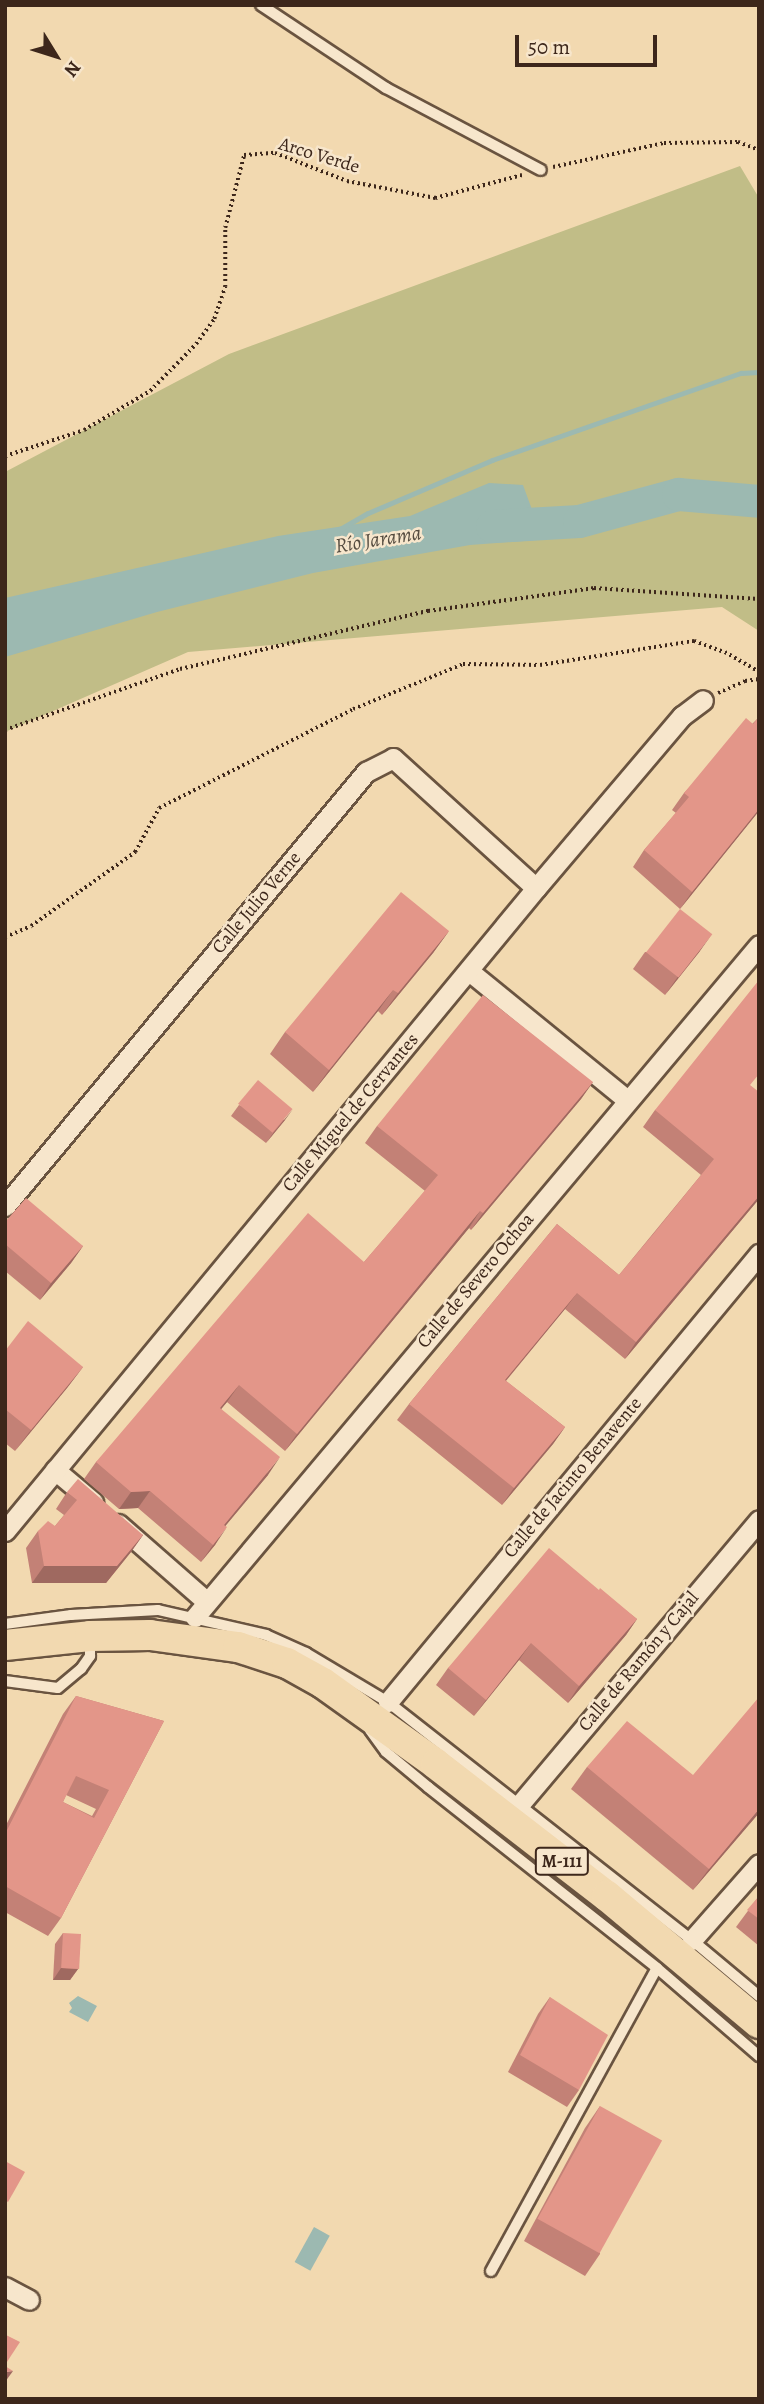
<!DOCTYPE html>
<meta charset="utf-8">
<style>
body{margin:0}
#map{position:relative;width:764px;height:2404px;overflow:hidden;background:#f2d9b0;font-family:Alegreya,serif}
div>[style]{position:absolute}
.green>*{inset:0;background:#c1bd87}
.water>*{inset:0;background:#9cb9b1;transform-origin:0 0}
.stream>*{height:5px;margin:-2.5px;padding:0 2.5px;transform-origin:2.5px;border-radius:2.5px;background:#9cb9b1}
.river>*{height:33px;margin:-16.5px;padding:0 16.5px;transform-origin:16.5px;border-radius:16.5px;background:#9cb9b1}
.path>*{height:3.5px;margin-top:-1.75px;transform-origin:0;background:repeating-linear-gradient(90deg,#3d271b 0 2px,transparent 0 5.5px)}
.roads{filter:drop-shadow(2px 0 #6a5440) drop-shadow(-2px 0 #6a5440) drop-shadow(0 2px #6a5440) drop-shadow(0 -2px #6a5440)}
.lane>*{height:10px;margin:-5px;padding:0 5px;transform-origin:5px;border-radius:5px;background:#f7e6cc}
.street>*{height:19px;margin:-9.5px;padding:0 9.5px;transform-origin:9.5px;border-radius:9.5px;background:#f7e6cc}
.primary>*{height:30px;margin:-15px;padding:0 15px;transform-origin:15px;border-radius:15px;background:#f2d9b0}
.wall>*{inset:0;background:#c38176}
.shaded-wall>*{inset:0;background:#9f6960}
.building>*{inset:0;background:#e39689;transform-origin:0 0}
span{translate:-50% -50%;white-space:nowrap;text-align:center;line-height:1.15;-webkit-text-stroke:5px #f7e6cc;paint-order:stroke}
.shield-label span{padding:2px 5px;background:#f7e6cc;border:2px solid;border-radius:5px;-webkit-text-stroke-width:0}
.shield-label{font-size:18px;color:#3d271b;font-weight:700}
.street-label{font-size:19px;color:#3d271b}
.water-label{font-size:21px;color:#554c40;font-style:italic}
.frame{position:absolute;inset:0;border:7px solid #3d271b;pointer-events:none}
.north{position:absolute;left:21px;top:21px;width:70px;height:70px;-webkit-text-stroke:5px #f7e6cc;paint-order:stroke;rotate:128deg;font-size:19px;font-weight:700;line-height:28px;text-align:center;color:#3d271b}
.north::after{content:'';display:block;margin:auto;width:24px;height:32px;background:#3d271b;clip-path:polygon(50% 0,100% 100%,50% 72%,0 100%)}
.scale{position:absolute;left:515px;top:35px;width:142px;height:32px;box-sizing:border-box;border:4px solid #3d271b;border-top:0;padding-left:9px;font-size:21px;line-height:24px;white-space:nowrap;color:#3d271b;-webkit-text-stroke:5px #f7e6cc;paint-order:stroke}
</style>
<div id="map">
<div class="green">
<i style="clip-path:polygon(740px 166px,759px 198px,759px 631px,722px 607px,188px 652px,5px 732px,5px 472px,229px 354px)"></i>
</div>
<div class="water">
<i style="clip-path:polygon(489px 483px,523px 485px,534px 515px,537px 540px,470px 545px,313px 573px,157px 612px,5px 657px,5px 598px,278px 536px,410px 516px)"></i>
<i style="clip-path:polygon(78px 1996px,97px 2006px,88px 2022px,69px 2012px,72px 2008px,69px 2003px)"></i>
<i style="left:314px;top:2227px;width:18px;height:40px;rotate:29deg"></i>
</div>
<div class="stream">
<i style="left:340px;top:529px;width:32px;rotate:-30deg"></i>
<i style="left:368px;top:513px;width:135px;rotate:-23.1deg"></i>
<i style="left:492px;top:460px;width:264px;rotate:-19.3deg"></i>
<i style="left:741px;top:373px;width:18px;rotate:-3deg"></i>
</div>
<div class="river">
<i style="left:492px;top:526px;width:87px;rotate:-3.3deg"></i>
<i style="left:579px;top:521px;width:103px;rotate:-15.3deg"></i>
<i style="left:678px;top:494px;width:81px;rotate:4.9deg"></i>
</div>
<div class="path">
<i style="left:553px;top:167px;width:114px;rotate:-12.2deg"></i>
<i style="left:664px;top:143px;width:74px;rotate:-0.8deg"></i>
<i style="left:738px;top:142px;width:22px;rotate:21deg"></i>
<i style="left:5px;top:456px;width:83px;rotate:-18.2deg"></i>
<i style="left:84px;top:430px;width:77px;rotate:-30.6deg"></i>
<i style="left:150px;top:391px;width:66px;rotate:-45.6deg"></i>
<i style="left:196px;top:344px;width:31px;rotate:-54deg"></i>
<i style="left:214px;top:319px;width:34px;rotate:-71deg"></i>
<i style="left:225px;top:287px;width:59px;rotate:-90deg"></i>
<i style="left:225px;top:228px;width:75px;rotate:-75.4deg"></i>
<i style="left:244px;top:155px;width:31px;rotate:-4deg"></i>
<i style="left:275px;top:153px;width:77px;rotate:21.3deg"></i>
<i style="left:347px;top:181px;width:90px;rotate:10.9deg"></i>
<i style="left:435px;top:198px;width:90px;rotate:-14.8deg"></i>
<i style="left:718px;top:693px;width:30px;rotate:-24deg"></i>
<i style="left:745px;top:681px;width:14px;rotate:-8deg"></i>
<i style="left:5px;top:730px;width:185px;rotate:-19.2deg"></i>
<i style="left:180px;top:669px;width:255px;rotate:-13.2deg"></i>
<i style="left:428px;top:611px;width:168px;rotate:-7.9deg"></i>
<i style="left:594px;top:588px;width:165px;rotate:3.8deg"></i>
<i style="left:5px;top:937px;width:28px;rotate:-23deg"></i>
<i style="left:31px;top:926px;width:128px;rotate:-35.4deg"></i>
<i style="left:135px;top:852px;width:50px;rotate:-61.4deg"></i>
<i style="left:159px;top:808px;width:218px;rotate:-27deg"></i>
<i style="left:353px;top:709px;width:119px;rotate:-22.2deg"></i>
<i style="left:463px;top:664px;width:77px;rotate:0.7deg"></i>
<i style="left:540px;top:665px;width:156px;rotate:-8.9deg"></i>
<i style="left:694px;top:641px;width:33px;rotate:20deg"></i>
<i style="left:725px;top:652px;width:39px;rotate:30deg"></i>
</div>
<div class="roads">
<div class="lane">
<i style="left:261px;top:5px;width:150px;rotate:33.6deg"></i>
<i style="left:386px;top:88px;width:175px;rotate:27.9deg"></i>
<i style="left:5px;top:1624px;width:67px;rotate:-7.8deg"></i>
<i style="left:71px;top:1615px;width:87px;rotate:-3.3deg"></i>
<i style="left:158px;top:1610px;width:111px;rotate:13deg"></i>
<i style="left:266px;top:1635px;width:44px;rotate:24.2deg"></i>
<i style="left:306px;top:1653px;width:96px;rotate:30.9deg"></i>
<i style="left:388px;top:1702px;width:386px;rotate:38.1deg"></i>
<i style="left:692px;top:1940px;width:87px;rotate:39.9deg"></i>
<i style="left:5px;top:1681px;width:53px;rotate:7.5deg"></i>
<i style="left:58px;top:1688px;width:30px;rotate:-40deg"></i>
<i style="left:81px;top:1669px;width:16px;rotate:-55deg"></i>
<i style="left:90px;top:1656px;width:16px;rotate:-90deg"></i>
<i style="left:370px;top:1730px;width:27px;rotate:54deg"></i>
<i style="left:386px;top:1752px;width:55px;rotate:39.8deg"></i>
<i style="left:428px;top:1787px;width:292px;rotate:38.3deg"></i>
<i style="left:657px;top:1968px;width:135px;rotate:40.8deg"></i>
<i style="left:491px;top:2271px;width:345px;rotate:-61.3deg"></i>
</div>
<div class="street">
<i style="left:469px;top:971px;width:204px;rotate:39.2deg"></i>
<i style="left:5px;top:1206px;width:565px;rotate:-50.25deg"></i>
<i style="left:366px;top:772px;width:30px;rotate:-27deg"></i>
<i style="left:393px;top:758px;width:193px;rotate:42.3deg"></i>
<i style="left:55px;top:1470px;width:50px;rotate:40.1deg"></i>
<i style="left:118px;top:1524px;width:118px;rotate:41.2deg"></i>
<i style="left:5px;top:1531px;width:834px;rotate:-50.45deg"></i>
<i style="left:536px;top:888px;width:226px;rotate:-49.7deg"></i>
<i style="left:682px;top:716px;width:26px;rotate:-37deg"></i>
<i style="left:195px;top:1617px;width:877px;rotate:-49.99deg"></i>
<i style="left:388px;top:1702px;width:582px;rotate:-50.37deg"></i>
<i style="left:520px;top:1804px;width:371px;rotate:-49.9deg"></i>
<i style="left:692px;top:1940px;width:101px;rotate:-48.6deg"></i>
<i style="left:5px;top:2287px;width:27px;rotate:28deg"></i>
</div>
<div class="primary">
<i style="left:5px;top:1645px;width:85px;rotate:-6deg"></i>
<i style="left:90px;top:1636px;width:60px;rotate:-1deg"></i>
<i style="left:150px;top:1635px;width:89px;rotate:7.8deg"></i>
<i style="left:238px;top:1647px;width:52px;rotate:18.1deg"></i>
<i style="left:287px;top:1663px;width:41px;rotate:29.1deg"></i>
<i style="left:323px;top:1683px;width:139px;rotate:35.6deg"></i>
<i style="left:436px;top:1764px;width:216px;rotate:37.7deg"></i>
<i style="left:607px;top:1896px;width:198px;rotate:39.9deg"></i>
</div>
</div>
<div class="wall">
<i style="clip-path:polygon(759px 717px,759px 811px,680px 909px,633px 867px,644px 850px,676px 813px,672px 810px,684px 793px)"></i>
<i style="clip-path:polygon(449px 931px,433px 953px,382px 1015px,378px 1011px,313px 1092px,270px 1054px,285px 1032px)"></i>
<i style="clip-path:polygon(700px 951px,665px 995px,633px 969px,645px 952px)"></i>
<i style="clip-path:polygon(593px 1082px,581px 1099px,471px 1230px,469px 1228px,285px 1451px,227px 1402px,221px 1409px,268px 1475px,225px 1526px,215px 1545px,201px 1562px,138px 1508px,119px 1509px,84px 1479px,96px 1462px,364px 1262px,425px 1191px,365px 1143px,377px 1126px)"></i>
<i style="clip-path:polygon(751px 1086px,759px 1199px,625px 1359px,565px 1309px,506px 1381px,565px 1427px,553px 1444px,502px 1505px,397px 1420px,409px 1404px,557px 1224px,619px 1275px,701px 1175px,643px 1127px,655px 1110px)"></i>
<i style="clip-path:polygon(239px 1105px,285px 1120px,266px 1143px,231px 1116px)"></i>
<i style="clip-path:polygon(5px 1222px,83px 1246px,71px 1263px,40px 1300px,5px 1271px)"></i>
<i style="clip-path:polygon(5px 1351px,83px 1367px,67px 1388px,15px 1451px,5px 1443px)"></i>
<i style="clip-path:polygon(67px 1492px,143px 1535px,131px 1552px,106px 1583px,32px 1583px,26px 1548px,38px 1531px,55px 1526px,64px 1515px,56px 1509px)"></i>
<i style="clip-path:polygon(599px 1590px,637px 1619px,626px 1635px,568px 1703px,519px 1660px,474px 1716px,436px 1685px,448px 1668px)"></i>
<i style="clip-path:polygon(evenodd,76px 1696px,164px 1721px,61px 1918px,48px 1936px,5px 1912px,5px 1827px,63px 1714px,76px 1696px,66px 1795px,96px 1809px,92px 1816px,63px 1802px,66px 1795px)"></i>
<i style="clip-path:polygon(587px 1767px,693px 1775px,759px 1813px,693px 1890px,571px 1789px)"></i>
<i style="clip-path:polygon(759px 1896px,759px 1946px,736px 1927px)"></i>
<i style="clip-path:polygon(63px 1933px,78px 1969px,70px 1980px,53px 1980px,55px 1944px)"></i>
<i style="clip-path:polygon(550px 1997px,579px 2090px,567px 2107px,508px 2072px,538px 2014px)"></i>
<i style="clip-path:polygon(600px 2106px,600px 2254px,585px 2276px,524px 2241px,585px 2128px)"></i>
</div>
<div class="shaded-wall">
<i style="clip-path:polygon(759px 809px,759px 811px,680px 909px,692px 892px)"></i>
<i style="clip-path:polygon(449px 931px,433px 953px,382px 1015px,398px 993px)"></i>
<i style="clip-path:polygon(712px 934px,700px 951px,665px 995px,677px 978px)"></i>
<i style="clip-path:polygon(393px 990px,378px 1011px,313px 1092px,329px 1070px)"></i>
<i style="clip-path:polygon(593px 1082px,581px 1099px,471px 1230px,483px 1213px)"></i>
<i style="clip-path:polygon(293px 1109px,285px 1120px,266px 1143px,274px 1132px)"></i>
<i style="clip-path:polygon(759px 1196px,759px 1199px,625px 1359px,636px 1342px)"></i>
<i style="clip-path:polygon(480px 1211px,469px 1228px,285px 1451px,297px 1434px)"></i>
<i style="clip-path:polygon(83px 1246px,71px 1263px,40px 1300px,51px 1283px)"></i>
<i style="clip-path:polygon(577px 1293px,565px 1309px,493px 1396px,505px 1380px)"></i>
<i style="clip-path:polygon(83px 1367px,67px 1388px,15px 1451px,31px 1430px)"></i>
<i style="clip-path:polygon(239px 1385px,227px 1402px,208px 1425px,220px 1408px)"></i>
<i style="clip-path:polygon(565px 1427px,553px 1444px,502px 1505px,514px 1488px)"></i>
<i style="clip-path:polygon(280px 1457px,268px 1475px,212px 1542px,224px 1525px)"></i>
<i style="clip-path:polygon(150px 1491px,138px 1508px,119px 1509px,131px 1492px)"></i>
<i style="clip-path:polygon(227px 1527px,215px 1545px,201px 1562px,213px 1545px)"></i>
<i style="clip-path:polygon(143px 1535px,131px 1552px,106px 1583px,32px 1583px,44px 1566px)"></i>
<i style="clip-path:polygon(637px 1619px,626px 1635px,568px 1703px,579px 1686px)"></i>
<i style="clip-path:polygon(531px 1643px,519px 1660px,474px 1716px,486px 1700px)"></i>
<i style="clip-path:polygon(759px 1809px,759px 1813px,693px 1890px,709px 1869px)"></i>
<i style="clip-path:polygon(61px 1968px,78px 1969px,70px 1980px,53px 1980px)"></i>
<i style="clip-path:polygon(13px 2371px,5px 2382px,5px 2372px)"></i>
</div>
<div class="building">
<i style="clip-path:polygon(759px 717px,759px 809px,692px 892px,644px 850px,689px 797px,684px 793px,746px 718px,753px 724px)"></i>
<i style="clip-path:polygon(401px 892px,449px 931px,398px 993px,393px 990px,329px 1070px,285px 1032px)"></i>
<i style="left:680px;top:909px;width:41px;height:55px;rotate:38deg"></i>
<i style="clip-path:polygon(759px 980px,759px 1074px,750px 1085px,759px 1092px,759px 1196px,636px 1342px,577px 1293px,505px 1380px,565px 1427px,514px 1488px,409px 1404px,557px 1224px,619px 1275px,655px 1232px,714px 1159px,655px 1110px)"></i>
<i style="clip-path:polygon(483px 995px,593px 1082px,483px 1213px,480px 1211px,297px 1434px,239px 1385px,220px 1408px,280px 1457px,224px 1525px,227px 1527px,213px 1545px,150px 1491px,131px 1492px,96px 1462px,308px 1213px,364px 1262px,438px 1175px,377px 1126px)"></i>
<i style="left:258px;top:1080px;width:45px;height:31px;rotate:40deg"></i>
<i style="clip-path:polygon(26px 1198px,83px 1246px,51px 1283px,5px 1244px,5px 1222px)"></i>
<i style="clip-path:polygon(28px 1321px,83px 1367px,31px 1430px,5px 1409px,5px 1351px)"></i>
<i style="clip-path:polygon(78px 1479px,143px 1535px,117px 1566px,44px 1566px,38px 1531px,48px 1521px,55px 1526px,77px 1500px,67px 1492px)"></i>
<i style="clip-path:polygon(549px 1548px,599px 1590px,600px 1588px,637px 1619px,579px 1686px,531px 1643px,486px 1700px,448px 1668px)"></i>
<i style="clip-path:polygon(evenodd,76px 1696px,164px 1721px,61px 1918px,5px 1886px,5px 1834px,76px 1696px,76px 1776px,109px 1790px,94px 1818px,63px 1802px,76px 1776px)"></i>
<i style="clip-path:polygon(759px 1697px,759px 1809px,709px 1869px,587px 1767px,627px 1721px,693px 1775px)"></i>
<i style="clip-path:polygon(759px 1896px,759px 1919px,747px 1910px)"></i>
<i style="left:63px;top:1933px;width:18px;height:35px;rotate:3deg"></i>
<i style="clip-path:polygon(550px 1997px,608px 2035px,579px 2090px,520px 2055px)"></i>
<i style="left:600px;top:2106px;width:71px;height:129px;rotate:29deg"></i>
<i style="clip-path:polygon(5px 2161px,25px 2172px,8px 2202px,5px 2200px)"></i>
<i style="clip-path:polygon(6px 2335px,20px 2342px,5px 2365px,5px 2336px)"></i>
<i style="clip-path:polygon(5px 2366px,13px 2371px,5px 2372px)"></i>
</div>
<div class="shield-label">
<span style="left:562px;top:1861px">M-111</span>
</div>
<div class="street-label">
<span style="left:319px;top:156px;rotate:17deg">Arco Verde</span>
<span style="left:257px;top:903px;rotate:-50deg">Calle Julio Verne</span>
<span style="left:351px;top:1113px;rotate:-50deg">Calle Miguel de Cervantes</span>
<span style="left:476px;top:1281px;rotate:-50deg">Calle de Severo Ochoa</span>
<span style="left:573px;top:1478px;rotate:-50deg">Calle de Jacinto Benavente</span>
<span style="left:639px;top:1662px;rotate:-50deg">Calle de Ramón y Cajal</span>
</div>
<div class="water-label">
<span style="left:378px;top:539px;rotate:-9deg">Río Jarama</span>
</div>
<div class="frame"></div>
<div class="north">N</div>
<div class="scale">50 m</div>
</div>
